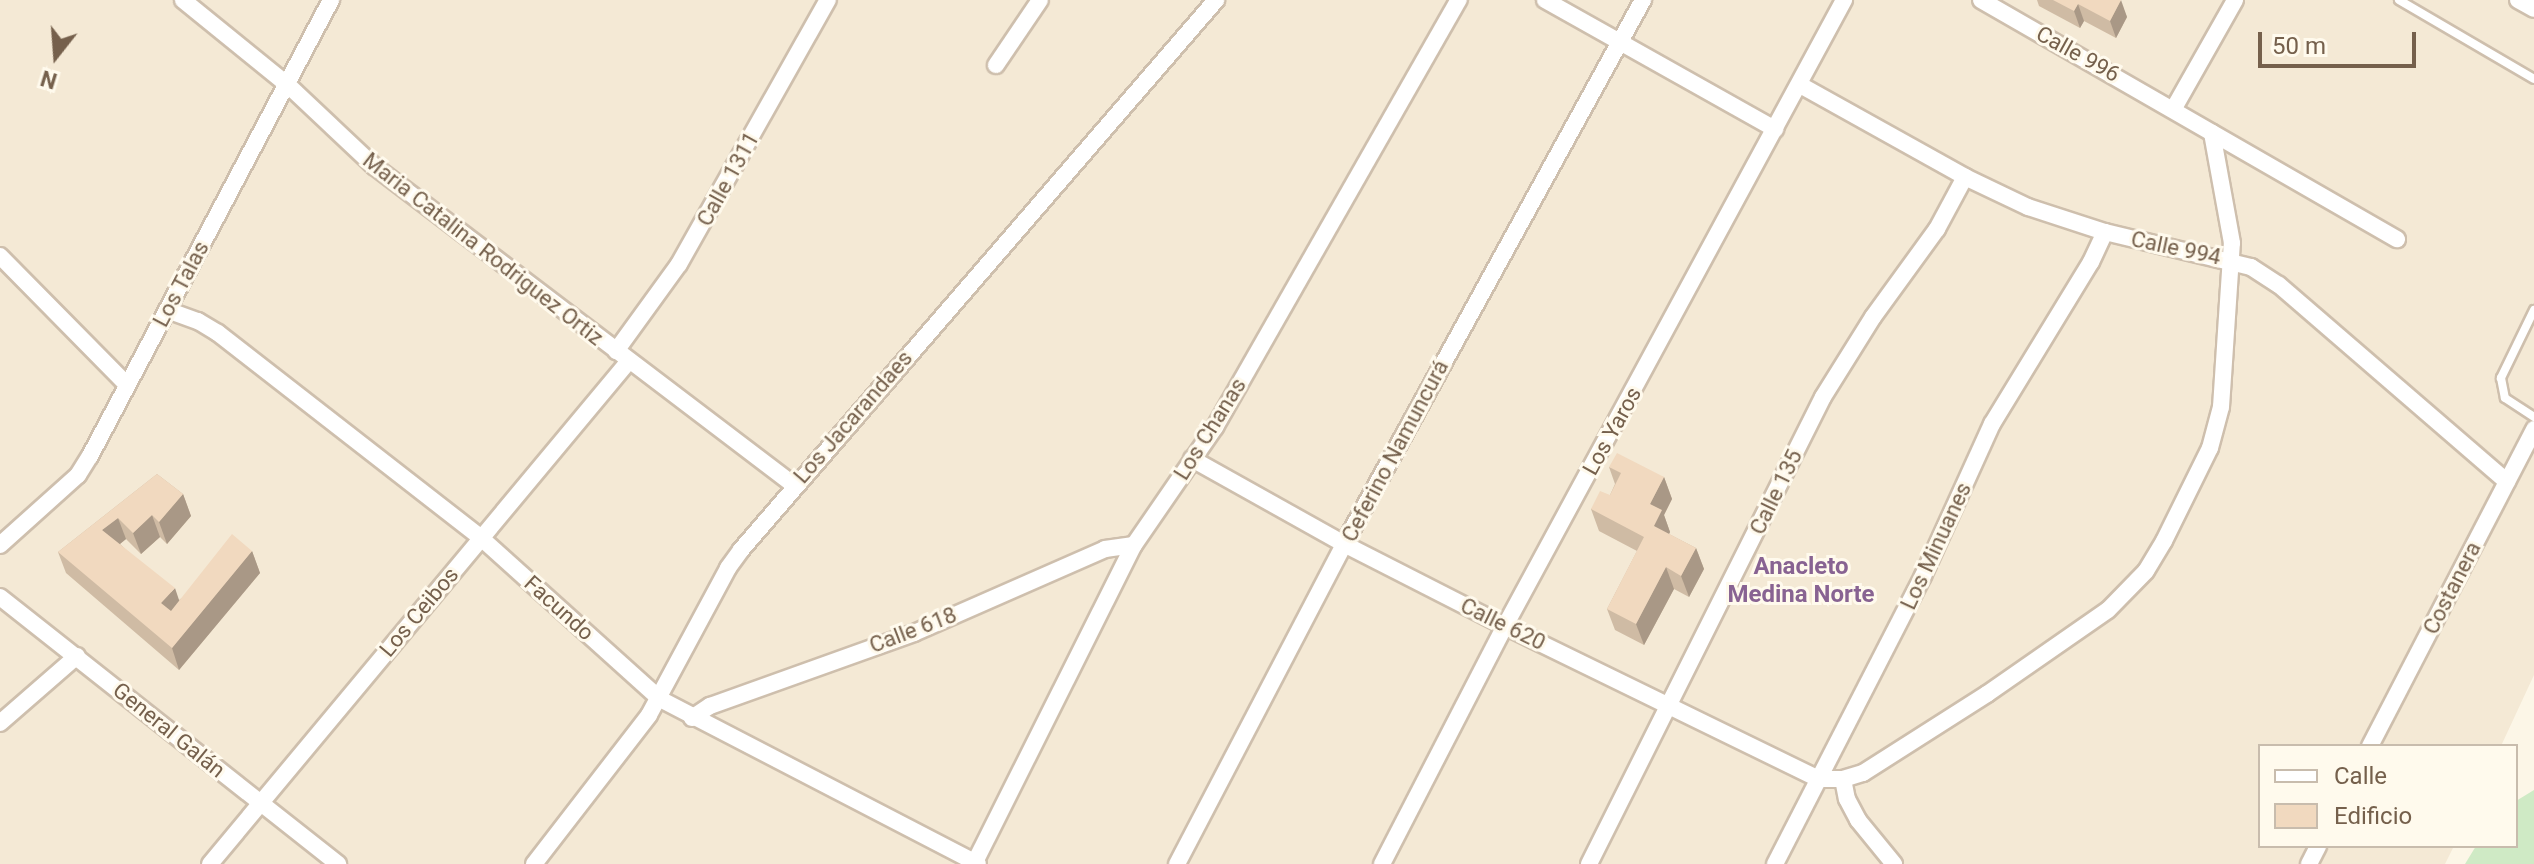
<!DOCTYPE html>
<meta charset="utf-8">
<style>
body{margin:0}
#map{position:relative;width:2534px;height:864px;overflow:hidden;background:#fcf6e7;font-family:Roboto,sans-serif}
div>[style]{position:absolute}
.residential>*{inset:0;background:#f4e9d5}
.green>*{inset:0;background:#cfeac5}
.roads{filter:drop-shadow(2px 0 #cebfad) drop-shadow(-2px 0 #cebfad) drop-shadow(0 2px #cebfad) drop-shadow(0 -2px #cebfad)}
.service>*{height:8px;margin:-4px;padding:0 4px;transform-origin:4px;border-radius:4px;background:#fff}
.minor>*{height:16px;margin:-8px;padding:0 8px;transform-origin:8px;border-radius:8px;background:#fff}
.wall>*{inset:0;background:#cfbba4}
.shaded-wall>*{inset:0;background:#a99886}
.building>*{inset:0;background:#f1d9bf}
span{translate:-50% -50%;white-space:nowrap;text-align:center;line-height:1.15;-webkit-text-stroke:6px #fffaed;paint-order:stroke}
.street-label{font-size:22px;color:#75604c}
.neighbourhood-label{font-size:24px;color:#886392;font-weight:700}
.legend{position:absolute;left:2258px;top:744px;width:260px;height:104px;box-sizing:border-box;background:#fffaed;border:2px solid #c8bcad;margin:0;padding:10px 14px;list-style:none;font-size:24px;color:#75604c}
.legend li{display:flex;align-items:center;gap:16px;height:40px}
.legend b{width:40px;border:2px solid #c8bcad}
.north{position:absolute;left:16px;top:16px;width:80px;height:80px;-webkit-text-stroke:6px #fffaed;paint-order:stroke;rotate:197deg;font-size:22px;font-weight:700;line-height:32px;text-align:center;color:#75604c}
.north::after{content:'';display:block;margin:auto;width:28px;height:36px;background:#75604c;clip-path:polygon(50% 0,100% 100%,50% 72%,0 100%)}
.scale{position:absolute;left:2258px;top:32px;width:158px;height:36px;box-sizing:border-box;border:4px solid #75604c;border-top:0;padding-left:10px;font-size:24px;line-height:28px;white-space:nowrap;color:#75604c;-webkit-text-stroke:6px #fffaed;paint-order:stroke}
</style>
<div id="map">
<div class="residential">
<i style="clip-path:polygon(0 0,2534px 0,2534px 675px,2501px 746px,2260px 746px,2260px 846px,2454px 846px,2445px 864px,0 864px)"></i>
</div>
<div class="green">
<i style="clip-path:polygon(2534px 790px,2534px 864px,2465px 864px,2476px 846px,2516px 846px,2516px 801px)"></i>
</div>
<div class="roads">
<div class="service">
<i style="left:2399px;top:0;width:156px;rotate:30.3deg"></i>
<i style="left:2534px;top:310px;width:76px;rotate:115.9deg"></i>
<i style="left:2501px;top:378px;width:20px;rotate:79deg"></i>
<i style="left:2505px;top:398px;width:35px;rotate:33deg"></i>
</div>
<div class="minor">
<i style="left:183px;top:0;width:136px;rotate:39.1deg"></i>
<i style="left:289px;top:86px;width:117px;rotate:43.3deg"></i>
<i style="left:374px;top:166px;width:527px;rotate:37.22deg"></i>
<i style="left:1545px;top:0;width:264px;rotate:29.3deg"></i>
<i style="left:1981px;top:0;width:480px;rotate:29.9deg"></i>
<i style="left:2518px;top:0;width:18px;rotate:29deg"></i>
<i style="left:996px;top:65px;width:78px;rotate:-55.9deg"></i>
<i style="left:1800px;top:85px;width:189px;rotate:29.1deg"></i>
<i style="left:1965px;top:177px;width:70px;rotate:25.5deg"></i>
<i style="left:2028px;top:207px;width:81px;rotate:18deg"></i>
<i style="left:2105px;top:232px;width:150px;rotate:13.5deg"></i>
<i style="left:2251px;top:267px;width:33px;rotate:33deg"></i>
<i style="left:2279px;top:285px;width:301px;rotate:40.8deg"></i>
<i style="left:2174px;top:108px;width:124px;rotate:-60.5deg"></i>
<i style="left:0;top:256px;width:181px;rotate:45.4deg"></i>
<i style="left:167px;top:310px;width:33px;rotate:20deg"></i>
<i style="left:198px;top:321px;width:23px;rotate:31deg"></i>
<i style="left:218px;top:333px;width:332px;rotate:37.9deg"></i>
<i style="left:480px;top:537px;width:242px;rotate:42deg"></i>
<i style="left:660px;top:699px;width:358px;rotate:27.4deg"></i>
<i style="left:616px;top:351px;width:107px;rotate:-54.1deg"></i>
<i style="left:679px;top:264px;width:303px;rotate:-60.6deg"></i>
<i style="left:1192px;top:459px;width:174px;rotate:29.2deg"></i>
<i style="left:1344px;top:544px;width:181px;rotate:27deg"></i>
<i style="left:1505px;top:626px;width:349px;rotate:26deg"></i>
<i style="left:1819px;top:779px;width:24px"></i>
<i style="left:1843px;top:779px;width:21px;rotate:-17deg"></i>
<i style="left:1863px;top:773px;width:147px;rotate:-32.5deg"></i>
<i style="left:1987px;top:694px;width:147px;rotate:-34.8deg"></i>
<i style="left:2108px;top:610px;width:54px;rotate:-45.7deg"></i>
<i style="left:2146px;top:571px;width:35px;rotate:-59deg"></i>
<i style="left:2164px;top:541px;width:104px;rotate:-63.7deg"></i>
<i style="left:2210px;top:448px;width:42px;rotate:-75deg"></i>
<i style="left:2221px;top:407px;width:164px;rotate:-86.2deg"></i>
<i style="left:2232px;top:243px;width:112px;rotate:-100.3deg"></i>
<i style="left:0;top:545px;width:105px;rotate:-41.9deg"></i>
<i style="left:78px;top:475px;width:22px;rotate:-58deg"></i>
<i style="left:90px;top:456px;width:516px;rotate:-62.14deg"></i>
<i style="left:0;top:597px;width:431px;rotate:38.3deg"></i>
<i style="left:692px;top:718px;width:22px;rotate:-34deg"></i>
<i style="left:710px;top:706px;width:217px;rotate:-19.7deg"></i>
<i style="left:914px;top:633px;width:209px;rotate:-23.7deg"></i>
<i style="left:1105px;top:549px;width:29px;rotate:-8deg"></i>
<i style="left:0;top:723px;width:102px;rotate:-41deg"></i>
<i style="left:2370px;top:746px;width:357px;rotate:-62.6deg"></i>
<i style="left:1843px;top:779px;width:20px;rotate:79deg"></i>
<i style="left:1847px;top:799px;width:24px;rotate:62deg"></i>
<i style="left:1858px;top:820px;width:57px;rotate:50.7deg"></i>
<i style="left:210px;top:864px;width:655px;rotate:-50.21deg"></i>
<i style="left:534px;top:864px;width:188px;rotate:-52.3deg"></i>
<i style="left:649px;top:715px;width:167px;rotate:-61.7deg"></i>
<i style="left:728px;top:568px;width:22px;rotate:-54deg"></i>
<i style="left:741px;top:550px;width:727px;rotate:-49.18deg"></i>
<i style="left:974px;top:864px;width:357px;rotate:-63.4deg"></i>
<i style="left:1134px;top:545px;width:143px;rotate:-55.5deg"></i>
<i style="left:1215px;top:427px;width:492px;rotate:-60.3deg"></i>
<i style="left:1177px;top:864px;width:361px;rotate:-62.4deg"></i>
<i style="left:1344px;top:544px;width:621px;rotate:-61.21deg"></i>
<i style="left:1382px;top:864px;width:268px;rotate:-62.7deg"></i>
<i style="left:1505px;top:626px;width:712px;rotate:-61.56deg"></i>
<i style="left:1589px;top:864px;width:522px;rotate:-63.39deg"></i>
<i style="left:1823px;top:397px;width:94px;rotate:-58deg"></i>
<i style="left:1873px;top:317px;width:109px;rotate:-54deg"></i>
<i style="left:1937px;top:229px;width:59px;rotate:-61.7deg"></i>
<i style="left:1775px;top:864px;width:324px;rotate:-62.8deg"></i>
<i style="left:1923px;top:576px;width:167px;rotate:-65.6deg"></i>
<i style="left:1992px;top:424px;width:190px;rotate:-58.6deg"></i>
<i style="left:2091px;top:262px;width:33px;rotate:-65deg"></i>
<i style="left:2309px;top:864px;width:20px;rotate:-63deg"></i>
</div>
</div>
<div class="wall">
<i style="clip-path:polygon(2037px 0,2120px 0,2127px 17px,2116px 38px,2084px 21px,2080px 28px,2039px 6px)"></i>
<i style="clip-path:polygon(1609px 467px,1664px 477px,1672px 499px,1664px 515px,1670px 532px,1669px 534px,1696px 548px,1704px 569px,1689px 597px,1674px 589px,1644px 645px,1615px 630px,1607px 609px,1637px 551px,1599px 531px,1591px 509px,1610px 495px,1615px 484px)"></i>
<i style="clip-path:polygon(157px 474px,183px 494px,191px 516px,167px 544px,160px 537px,141px 554px,126px 539px,120px 544px,179px 600px,252px 551px,260px 573px,179px 670px,66px 573px,58px 552px)"></i>
</div>
<div class="shaded-wall">
<i style="clip-path:polygon(2121px 0,2127px 17px,2116px 38px,2110px 21px)"></i>
<i style="clip-path:polygon(2078px 4px,2084px 21px,2080px 28px,2074px 11px)"></i>
<i style="clip-path:polygon(1664px 477px,1672px 499px,1664px 515px,1670px 532px,1662px 548px,1654px 526px,1650px 504px)"></i>
<i style="clip-path:polygon(183px 494px,191px 516px,167px 544px,159px 522px)"></i>
<i style="clip-path:polygon(152px 515px,160px 537px,141px 554px,133px 533px)"></i>
<i style="clip-path:polygon(118px 518px,126px 539px,110px 552px,102px 530px)"></i>
<i style="clip-path:polygon(1696px 548px,1704px 569px,1689px 597px,1681px 576px)"></i>
<i style="clip-path:polygon(252px 551px,260px 573px,179px 670px,172px 648px)"></i>
<i style="clip-path:polygon(1666px 567px,1674px 589px,1644px 645px,1636px 624px)"></i>
<i style="clip-path:polygon(175px 588px,182px 609px,168px 625px,161px 603px)"></i>
</div>
<div class="building">
<i style="clip-path:polygon(2053px 0,2121px 0,2110px 21px,2078px 4px,2074px 11px)"></i>
<i style="clip-path:polygon(1617px 453px,1664px 477px,1650px 504px,1662px 510px,1654px 526px,1696px 548px,1681px 576px,1666px 567px,1636px 624px,1607px 609px,1644px 537px,1591px 509px,1600px 491px,1610px 495px,1621px 473px,1609px 467px)"></i>
<i style="clip-path:polygon(157px 474px,183px 494px,159px 522px,152px 515px,133px 533px,118px 518px,102px 530px,175px 588px,161px 603px,171px 611px,232px 534px,252px 551px,172px 648px,58px 552px)"></i>
</div>
<div class="street-label">
<span style="left:2078px;top:54px;rotate:29deg">Calle 996</span>
<span style="left:728px;top:179px;rotate:-61deg">Calle 1311</span>
<span style="left:2176px;top:248px;rotate:12deg">Calle 994</span>
<span style="left:483px;top:249px;rotate:38deg">Maria Catalina Rodriguez Ortiz</span>
<span style="left:181px;top:284px;rotate:-62deg">Los Talas</span>
<span style="left:853px;top:417px;rotate:-49deg">Los Jacarandaes</span>
<span style="left:1210px;top:429px;rotate:-58deg">Los Chanas</span>
<span style="left:1612px;top:431px;rotate:-61deg">Los Yaros</span>
<span style="left:1395px;top:451px;rotate:-62deg">Ceferino Namuncurá</span>
<span style="left:1776px;top:492px;rotate:-64deg">Calle 135</span>
<span style="left:1936px;top:546px;rotate:-65deg">Los Minuanes</span>
<span style="left:2452px;top:588px;rotate:-63deg">Costanera</span>
<span style="left:559px;top:608px;rotate:42deg">Facundo</span>
<span style="left:419px;top:612px;rotate:-50deg">Los Ceibos</span>
<span style="left:1503px;top:624px;rotate:26deg">Calle 620</span>
<span style="left:913px;top:630px;rotate:-21deg">Calle 618</span>
<span style="left:169px;top:730px;rotate:39deg">General Galán</span>
</div>
<div class="neighbourhood-label">
<span style="left:1801px;top:581px">Anacleto<br>Medina Norte</span>
</div>
<ul class="legend">
<li><b style="height:10px;background:#fff"></b>Calle</li>
<li><b style="height:22px;background:#f1d9bf"></b>Edificio</li>
</ul>
<div class="north">N</div>
<div class="scale">50 m</div>
</div>
